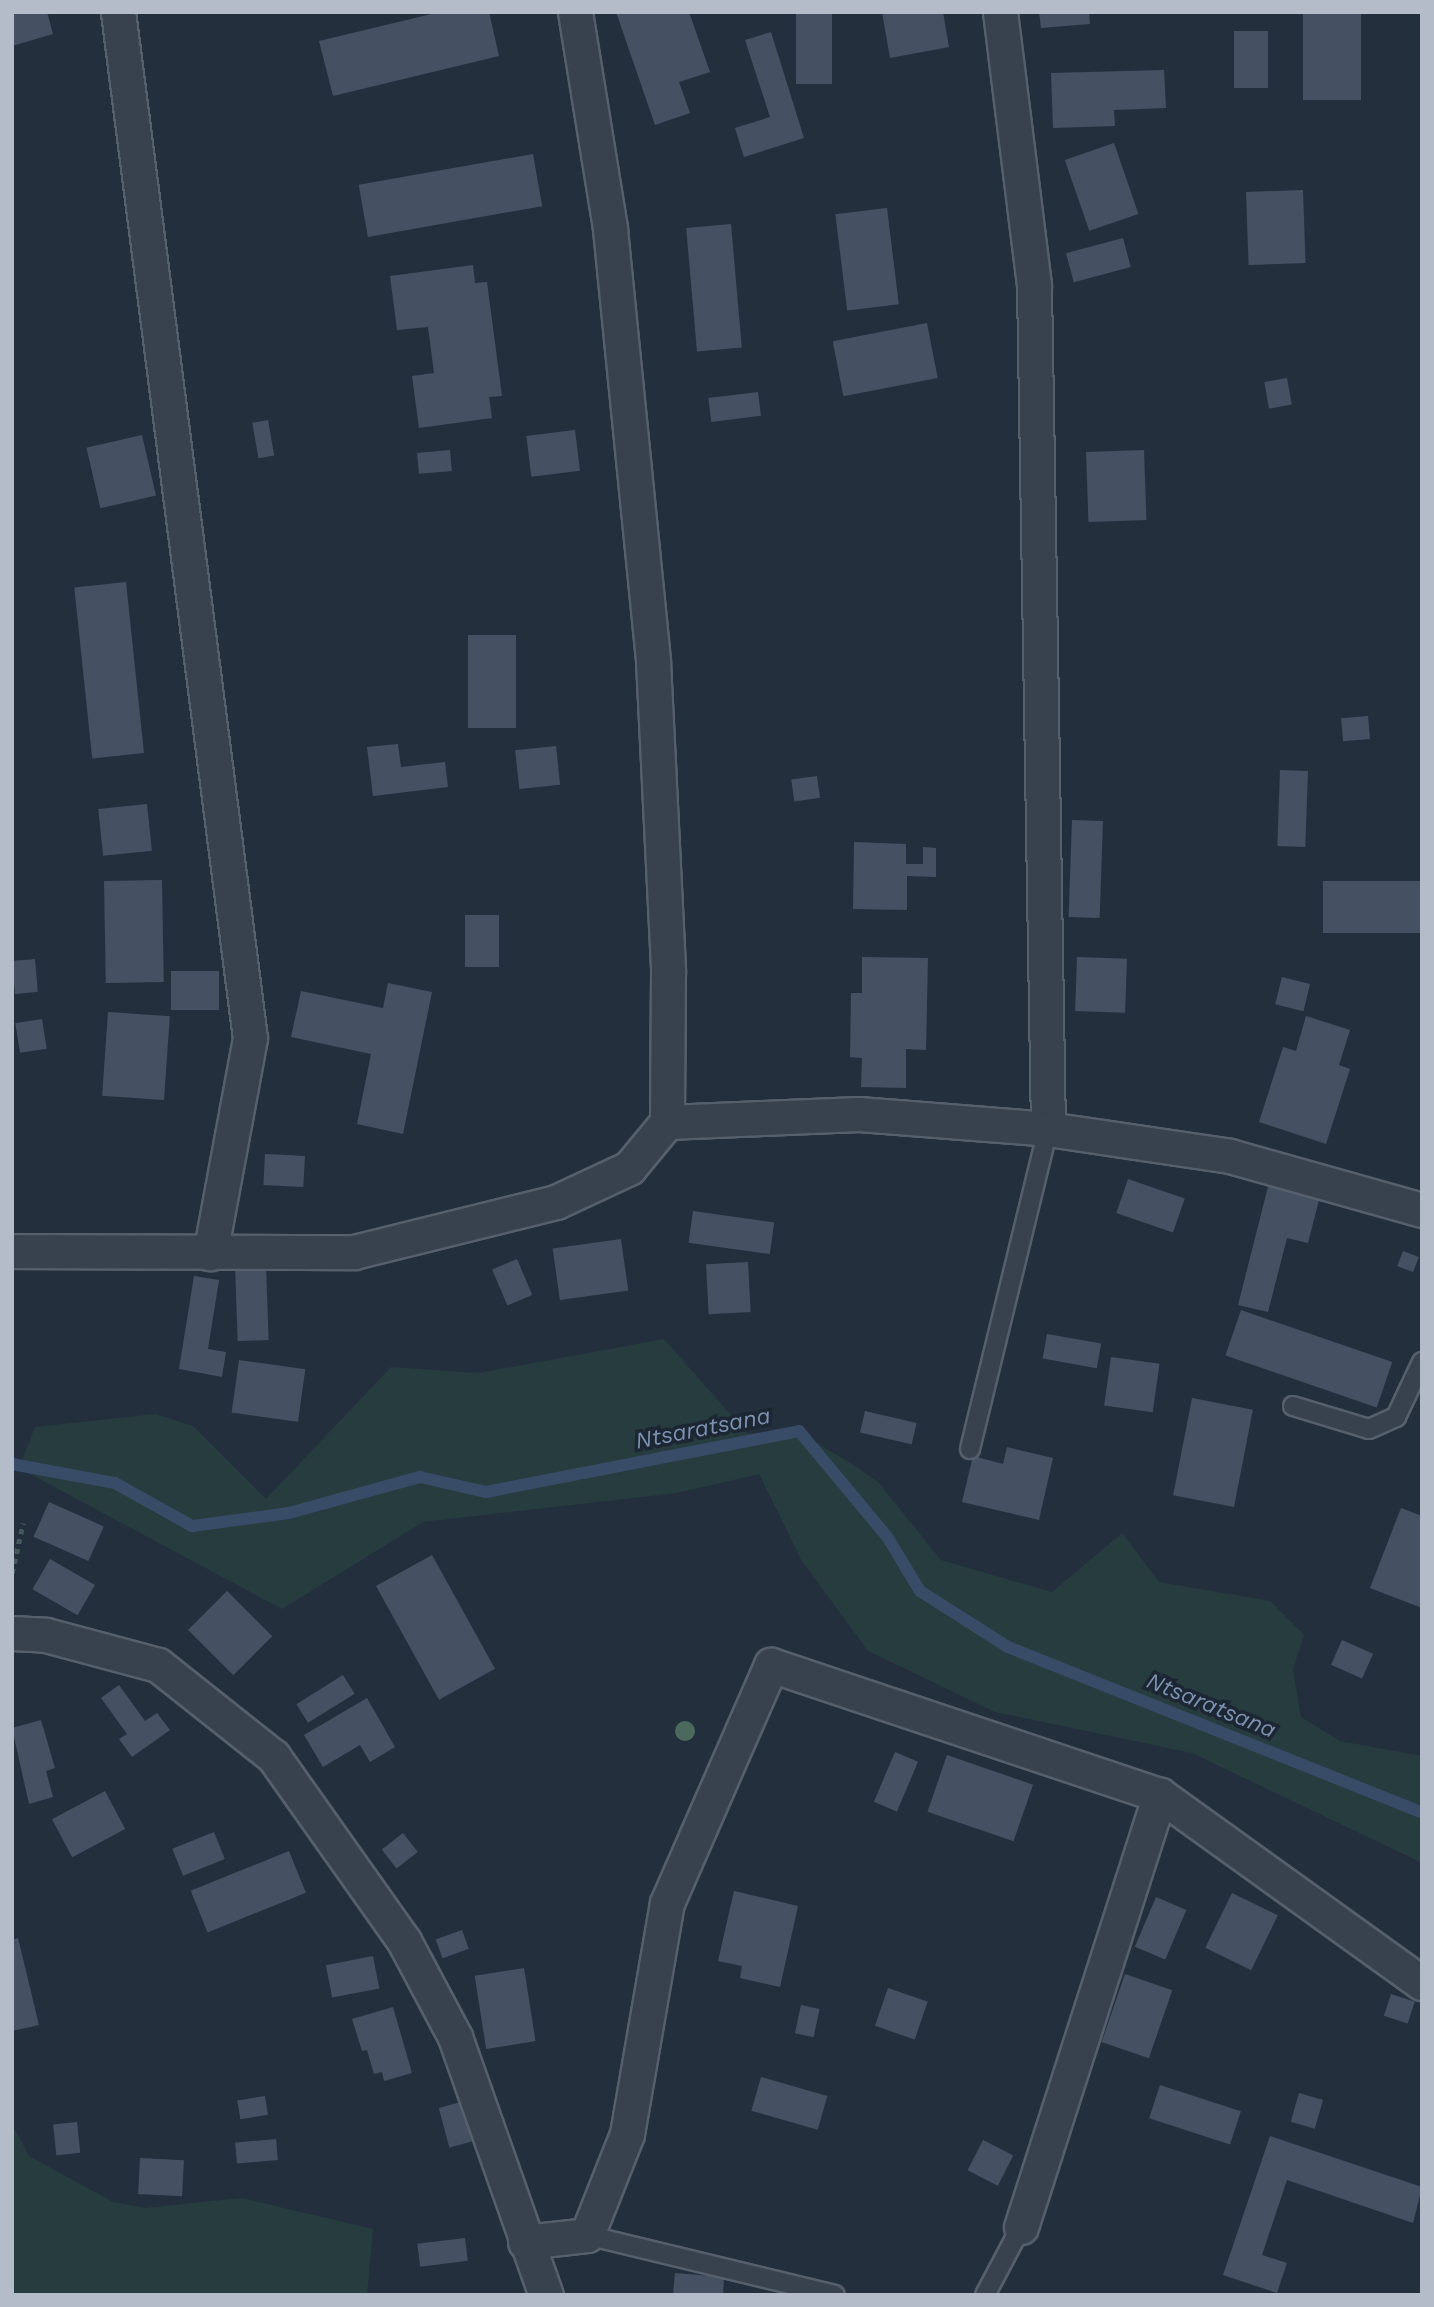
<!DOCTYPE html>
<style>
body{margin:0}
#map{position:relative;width:1434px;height:2307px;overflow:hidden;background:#242f3e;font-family:"Work Sans",sans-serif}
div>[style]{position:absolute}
.green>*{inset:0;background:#263c3f}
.stream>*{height:12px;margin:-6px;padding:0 6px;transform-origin:6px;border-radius:6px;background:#394c67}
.building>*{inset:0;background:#455162;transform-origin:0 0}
.path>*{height:4.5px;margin-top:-2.25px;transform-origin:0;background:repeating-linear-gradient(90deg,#44595c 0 5px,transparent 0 10px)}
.roads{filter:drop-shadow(2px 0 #565f6c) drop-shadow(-2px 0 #565f6c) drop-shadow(0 2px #565f6c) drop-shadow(0 -2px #565f6c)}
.lane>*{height:18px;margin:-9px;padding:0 9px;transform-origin:9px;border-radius:9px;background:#38414e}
.street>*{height:33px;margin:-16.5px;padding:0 16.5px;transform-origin:16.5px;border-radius:16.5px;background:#38414e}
.trees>*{width:20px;height:20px;margin:-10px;border-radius:50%;background:#4b6a5d}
span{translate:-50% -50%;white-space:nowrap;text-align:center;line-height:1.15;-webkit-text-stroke:7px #1d2633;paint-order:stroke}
.water-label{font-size:23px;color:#7c92b1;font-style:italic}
.frame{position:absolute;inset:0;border:14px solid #b4bcc9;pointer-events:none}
</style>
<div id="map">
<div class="green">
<i style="clip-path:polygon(664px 1339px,747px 1433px,811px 1440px,849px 1462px,878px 1482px,941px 1560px,1052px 1592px,1122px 1533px,1159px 1582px,1270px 1601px,1304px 1635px,1293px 1669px,1301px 1717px,1340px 1741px,1422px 1756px,1422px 1863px,1192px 1753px,995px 1712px,868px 1651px,802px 1561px,759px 1474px,677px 1493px,423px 1522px,282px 1609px,19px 1468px,35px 1427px,155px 1414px,193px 1426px,266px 1499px,391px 1367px,479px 1373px)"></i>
<i style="clip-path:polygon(12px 2124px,29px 2156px,113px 2202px,145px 2208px,241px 2198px,373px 2229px,367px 2295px,12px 2295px)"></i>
</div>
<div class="stream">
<i style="left:12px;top:1464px;width:105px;rotate:10.5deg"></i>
<i style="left:115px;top:1483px;width:88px;rotate:29.2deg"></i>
<i style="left:192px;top:1526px;width:98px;rotate:-7.6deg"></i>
<i style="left:289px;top:1513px;width:136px;rotate:-15.4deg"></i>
<i style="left:420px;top:1477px;width:68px;rotate:12.8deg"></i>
<i style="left:486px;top:1492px;width:319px;rotate:-11deg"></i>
<i style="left:799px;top:1431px;width:139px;rotate:50.2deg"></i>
<i style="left:888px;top:1538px;width:62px;rotate:58.9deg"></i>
<i style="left:920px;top:1591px;width:104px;rotate:32.5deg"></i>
<i style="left:1008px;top:1647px;width:446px;rotate:21.8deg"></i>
</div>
<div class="building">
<i style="clip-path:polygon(12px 12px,47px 12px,53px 34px,12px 46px)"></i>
<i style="clip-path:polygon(440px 12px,489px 12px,499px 56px,333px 96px,319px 41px)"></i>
<i style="clip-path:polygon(616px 12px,689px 12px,710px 72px,679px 82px,690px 113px,655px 125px)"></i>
<i style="left:796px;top:12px;width:36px;height:72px"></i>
<i style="clip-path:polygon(882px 12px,943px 12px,949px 47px,890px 58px)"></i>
<i style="clip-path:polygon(1039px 12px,1089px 12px,1090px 24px,1041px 28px)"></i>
<i style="left:1303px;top:12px;width:58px;height:88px"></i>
<i style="left:1234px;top:31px;width:34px;height:57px"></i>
<i style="clip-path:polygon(771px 32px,804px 138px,744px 157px,735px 128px,770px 117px,745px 40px)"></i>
<i style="clip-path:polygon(1164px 70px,1166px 108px,1114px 110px,1115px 126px,1053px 128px,1051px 73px)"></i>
<i style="left:1114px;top:143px;width:75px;height:52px;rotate:71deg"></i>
<i style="left:533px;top:154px;width:53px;height:177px;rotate:80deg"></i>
<i style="left:1303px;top:190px;width:73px;height:57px;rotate:88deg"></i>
<i style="left:887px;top:208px;width:97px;height:52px;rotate:83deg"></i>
<i style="left:731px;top:224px;width:124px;height:45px;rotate:85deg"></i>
<i style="left:1123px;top:238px;width:30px;height:59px;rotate:75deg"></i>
<i style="clip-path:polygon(473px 265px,475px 283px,487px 282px,502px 396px,489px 397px,492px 418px,419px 428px,412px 376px,434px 373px,428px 327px,397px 330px,390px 276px)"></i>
<i style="left:927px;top:323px;width:56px;height:96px;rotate:79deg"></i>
<i style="left:1287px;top:378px;width:27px;height:23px;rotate:80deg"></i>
<i style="left:758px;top:392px;width:24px;height:50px;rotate:83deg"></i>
<i style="left:268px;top:420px;width:36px;height:16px;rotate:80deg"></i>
<i style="left:575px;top:430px;width:41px;height:49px;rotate:83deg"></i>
<i style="left:142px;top:435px;width:62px;height:57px;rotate:77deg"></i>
<i style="left:450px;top:450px;width:21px;height:33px;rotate:85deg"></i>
<i style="left:1144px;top:450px;width:70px;height:58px;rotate:88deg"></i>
<i style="left:126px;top:582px;width:172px;height:52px;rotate:84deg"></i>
<i style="left:468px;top:635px;width:48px;height:93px"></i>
<i style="left:1368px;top:716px;width:23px;height:27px;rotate:85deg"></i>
<i style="clip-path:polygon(398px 744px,401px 767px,445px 762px,448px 787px,373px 796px,367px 747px)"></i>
<i style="left:556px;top:746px;width:39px;height:41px;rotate:84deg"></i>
<i style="left:1280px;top:770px;width:28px;height:76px;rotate:2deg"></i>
<i style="left:817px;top:776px;width:22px;height:26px;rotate:82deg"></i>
<i style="left:147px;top:804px;width:47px;height:49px;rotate:84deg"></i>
<i style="left:1072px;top:820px;width:31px;height:97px;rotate:2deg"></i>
<i style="clip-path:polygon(854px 842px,906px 844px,906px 864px,923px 864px,923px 847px,936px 848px,936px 877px,907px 876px,907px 910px,853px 909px)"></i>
<i style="left:162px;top:880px;width:102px;height:58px;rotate:89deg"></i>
<i style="left:1422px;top:881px;width:52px;height:99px;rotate:90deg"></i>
<i style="left:465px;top:915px;width:34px;height:52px"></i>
<i style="clip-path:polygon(862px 957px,928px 958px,926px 1050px,906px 1049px,906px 1088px,861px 1087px,862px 1058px,850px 1057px,851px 993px,862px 993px)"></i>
<i style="left:1077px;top:957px;width:50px;height:54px;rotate:2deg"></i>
<i style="left:35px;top:959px;width:33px;height:23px;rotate:85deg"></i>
<i style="left:171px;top:971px;width:48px;height:39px"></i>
<i style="left:1282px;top:977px;width:29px;height:28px;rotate:14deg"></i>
<i style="clip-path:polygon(388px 983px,432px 992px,403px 1134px,357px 1124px,371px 1054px,291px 1037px,301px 991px,383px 1008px)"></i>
<i style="left:108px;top:1012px;width:62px;height:84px;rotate:4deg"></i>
<i style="clip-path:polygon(1306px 1016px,1350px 1030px,1339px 1065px,1350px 1069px,1326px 1144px,1259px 1122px,1283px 1047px,1296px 1051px)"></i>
<i style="left:42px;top:1019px;width:30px;height:27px;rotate:81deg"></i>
<i style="left:265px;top:1154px;width:40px;height:31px;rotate:3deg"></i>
<i style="left:1128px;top:1179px;width:60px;height:36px;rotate:19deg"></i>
<i style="clip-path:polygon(1269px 1183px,1320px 1196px,1308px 1243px,1287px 1238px,1268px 1312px,1238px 1305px)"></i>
<i style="left:693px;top:1211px;width:82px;height:32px;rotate:8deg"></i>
<i style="left:621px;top:1239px;width:52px;height:69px;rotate:82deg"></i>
<i style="left:1403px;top:1251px;width:17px;height:16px;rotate:21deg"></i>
<i style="left:517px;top:1259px;width:39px;height:27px;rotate:67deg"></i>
<i style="left:748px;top:1262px;width:50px;height:42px;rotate:87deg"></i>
<i style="left:266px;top:1264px;width:76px;height:31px;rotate:88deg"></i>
<i style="clip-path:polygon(194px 1276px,219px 1280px,208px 1349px,226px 1352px,222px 1377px,179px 1369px)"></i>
<i style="left:1241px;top:1310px;width:160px;height:48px;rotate:19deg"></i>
<i style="left:1047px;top:1334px;width:55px;height:25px;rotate:10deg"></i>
<i style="left:1111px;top:1357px;width:49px;height:49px;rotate:8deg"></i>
<i style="left:239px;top:1360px;width:67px;height:53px;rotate:8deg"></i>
<i style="left:1192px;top:1398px;width:62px;height:99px;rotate:11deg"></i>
<i style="left:865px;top:1411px;width:53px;height:22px;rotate:13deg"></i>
<i style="clip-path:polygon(1007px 1447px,1053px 1458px,1039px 1520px,962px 1502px,973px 1456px,1003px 1464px)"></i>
<i style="left:49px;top:1502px;width:60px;height:38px;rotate:24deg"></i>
<i style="clip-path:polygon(1401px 1508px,1422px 1516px,1422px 1608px,1370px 1588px)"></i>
<i style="left:432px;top:1555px;width:130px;height:64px;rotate:61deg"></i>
<i style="left:50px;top:1559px;width:52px;height:35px;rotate:30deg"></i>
<i style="left:227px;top:1591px;width:64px;height:55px;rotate:45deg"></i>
<i style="left:1342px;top:1640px;width:34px;height:27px;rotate:24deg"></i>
<i style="left:343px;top:1675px;width:22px;height:55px;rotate:58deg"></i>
<i style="clip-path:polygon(119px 1685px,145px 1721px,157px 1713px,170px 1730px,132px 1757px,119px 1739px,127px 1734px,101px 1698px)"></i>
<i style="clip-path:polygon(367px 1698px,395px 1747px,370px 1762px,360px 1745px,323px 1767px,304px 1735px)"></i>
<i style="clip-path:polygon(41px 1720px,55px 1768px,46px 1771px,53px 1797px,29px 1804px,12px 1728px)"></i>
<i style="left:895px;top:1752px;width:25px;height:54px;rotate:23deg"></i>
<i style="left:947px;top:1755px;width:91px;height:60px;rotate:19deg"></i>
<i style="left:105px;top:1791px;width:43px;height:60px;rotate:62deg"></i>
<i style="left:214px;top:1832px;width:29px;height:45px;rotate:68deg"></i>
<i style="left:403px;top:1833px;width:24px;height:27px;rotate:52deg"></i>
<i style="left:289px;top:1851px;width:45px;height:106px;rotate:68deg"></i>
<i style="clip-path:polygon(734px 1891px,798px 1906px,780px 1987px,740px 1978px,742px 1966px,718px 1961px)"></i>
<i style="left:1232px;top:1893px;width:51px;height:61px;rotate:26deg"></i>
<i style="left:1156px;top:1897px;width:33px;height:54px;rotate:23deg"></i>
<i style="left:462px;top:1930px;width:20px;height:28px;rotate:70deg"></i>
<i style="clip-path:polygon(18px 1938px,39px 2025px,12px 2031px,12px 1940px)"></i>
<i style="left:373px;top:1956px;width:33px;height:48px;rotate:79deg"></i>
<i style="left:524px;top:1968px;width:74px;height:50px;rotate:81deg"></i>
<i style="left:1125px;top:1974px;width:50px;height:72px;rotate:19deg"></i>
<i style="left:888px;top:1988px;width:42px;height:40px;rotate:19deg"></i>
<i style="left:1391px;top:1994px;width:25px;height:23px;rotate:18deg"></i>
<i style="left:801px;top:2005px;width:19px;height:29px;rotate:12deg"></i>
<i style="clip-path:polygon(393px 2007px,412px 2073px,384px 2081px,382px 2072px,374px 2074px,367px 2050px,362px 2051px,352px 2019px)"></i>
<i style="left:761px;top:2077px;width:69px;height:35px;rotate:16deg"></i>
<i style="left:1160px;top:2085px;width:85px;height:35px;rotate:18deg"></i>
<i style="left:1299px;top:2093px;width:25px;height:30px;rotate:16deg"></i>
<i style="left:265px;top:2096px;width:19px;height:28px;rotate:81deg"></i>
<i style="left:461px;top:2102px;width:41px;height:23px;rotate:75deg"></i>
<i style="left:77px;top:2122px;width:31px;height:24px;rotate:84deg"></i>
<i style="clip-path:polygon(1270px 2136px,1422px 2187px,1413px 2223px,1287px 2180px,1262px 2255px,1287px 2263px,1277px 2293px,1223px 2275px)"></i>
<i style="left:276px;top:2139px;width:21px;height:41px;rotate:85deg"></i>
<i style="left:983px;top:2140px;width:34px;height:34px;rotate:27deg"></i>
<i style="left:140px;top:2158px;width:44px;height:36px;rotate:3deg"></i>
<i style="left:465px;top:2238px;width:23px;height:48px;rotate:83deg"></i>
<i style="clip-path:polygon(675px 2273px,724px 2277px,723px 2295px,673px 2295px)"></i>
</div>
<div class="path">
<i style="left:12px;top:1573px;width:51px;rotate:-77.6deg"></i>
</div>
<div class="roads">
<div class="lane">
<i style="left:1293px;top:1406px;width:79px;rotate:16.8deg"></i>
<i style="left:1369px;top:1429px;width:30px;rotate:-24deg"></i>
<i style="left:1396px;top:1417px;width:61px;rotate:-64.7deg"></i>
<i style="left:970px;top:1449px;width:329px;rotate:-76.3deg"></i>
<i style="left:587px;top:2235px;width:255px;rotate:13.6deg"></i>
<i style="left:985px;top:2295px;width:77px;rotate:-62.1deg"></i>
</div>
<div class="street">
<i style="left:118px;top:12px;width:1034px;rotate:82.67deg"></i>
<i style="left:250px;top:1038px;width:219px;rotate:100.5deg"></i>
<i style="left:575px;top:12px;width:220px;rotate:80.8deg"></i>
<i style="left:610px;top:229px;width:434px;rotate:84.3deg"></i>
<i style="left:653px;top:661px;width:312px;rotate:87.2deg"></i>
<i style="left:668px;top:973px;width:149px;rotate:90.4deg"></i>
<i style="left:1000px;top:12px;width:275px;rotate:82.9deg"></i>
<i style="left:1034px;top:285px;width:844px;rotate:89.05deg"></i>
<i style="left:12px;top:1251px;width:342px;rotate:0.2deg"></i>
<i style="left:354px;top:1252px;width:208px;rotate:-13.9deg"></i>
<i style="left:556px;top:1202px;width:81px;rotate:-25deg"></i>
<i style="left:629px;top:1168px;width:60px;rotate:-50.4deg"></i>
<i style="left:667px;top:1122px;width:192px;rotate:-2.4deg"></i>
<i style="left:859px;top:1114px;width:190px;rotate:4.5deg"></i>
<i style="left:1048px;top:1129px;width:184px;rotate:8.4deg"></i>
<i style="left:1230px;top:1156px;width:199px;rotate:15.7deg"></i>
<i style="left:12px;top:1633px;width:34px;rotate:3deg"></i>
<i style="left:46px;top:1635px;width:116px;rotate:15deg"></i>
<i style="left:158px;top:1665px;width:147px;rotate:38.4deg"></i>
<i style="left:273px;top:1756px;width:227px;rotate:54.7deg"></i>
<i style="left:404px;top:1941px;width:109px;rotate:62deg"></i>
<i style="left:455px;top:2037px;width:274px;rotate:70.6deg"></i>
<i style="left:1021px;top:2227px;width:454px;rotate:-72.2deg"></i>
<i style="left:525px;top:2242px;width:62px;rotate:-6.4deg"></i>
<i style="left:587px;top:2235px;width:109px;rotate:-68.4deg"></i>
<i style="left:627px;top:2134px;width:234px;rotate:-80.2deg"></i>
<i style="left:667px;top:1903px;width:260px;rotate:-66.4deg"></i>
<i style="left:771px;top:1665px;width:410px;rotate:18.5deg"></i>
<i style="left:1160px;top:1795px;width:322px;rotate:35.7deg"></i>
</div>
</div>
<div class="trees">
<i style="left:685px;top:1731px"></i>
</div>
<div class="water-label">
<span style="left:703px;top:1429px;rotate:-11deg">Ntsaratsana</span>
<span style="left:1211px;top:1706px;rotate:22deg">Ntsaratsana</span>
</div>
<div class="frame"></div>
</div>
